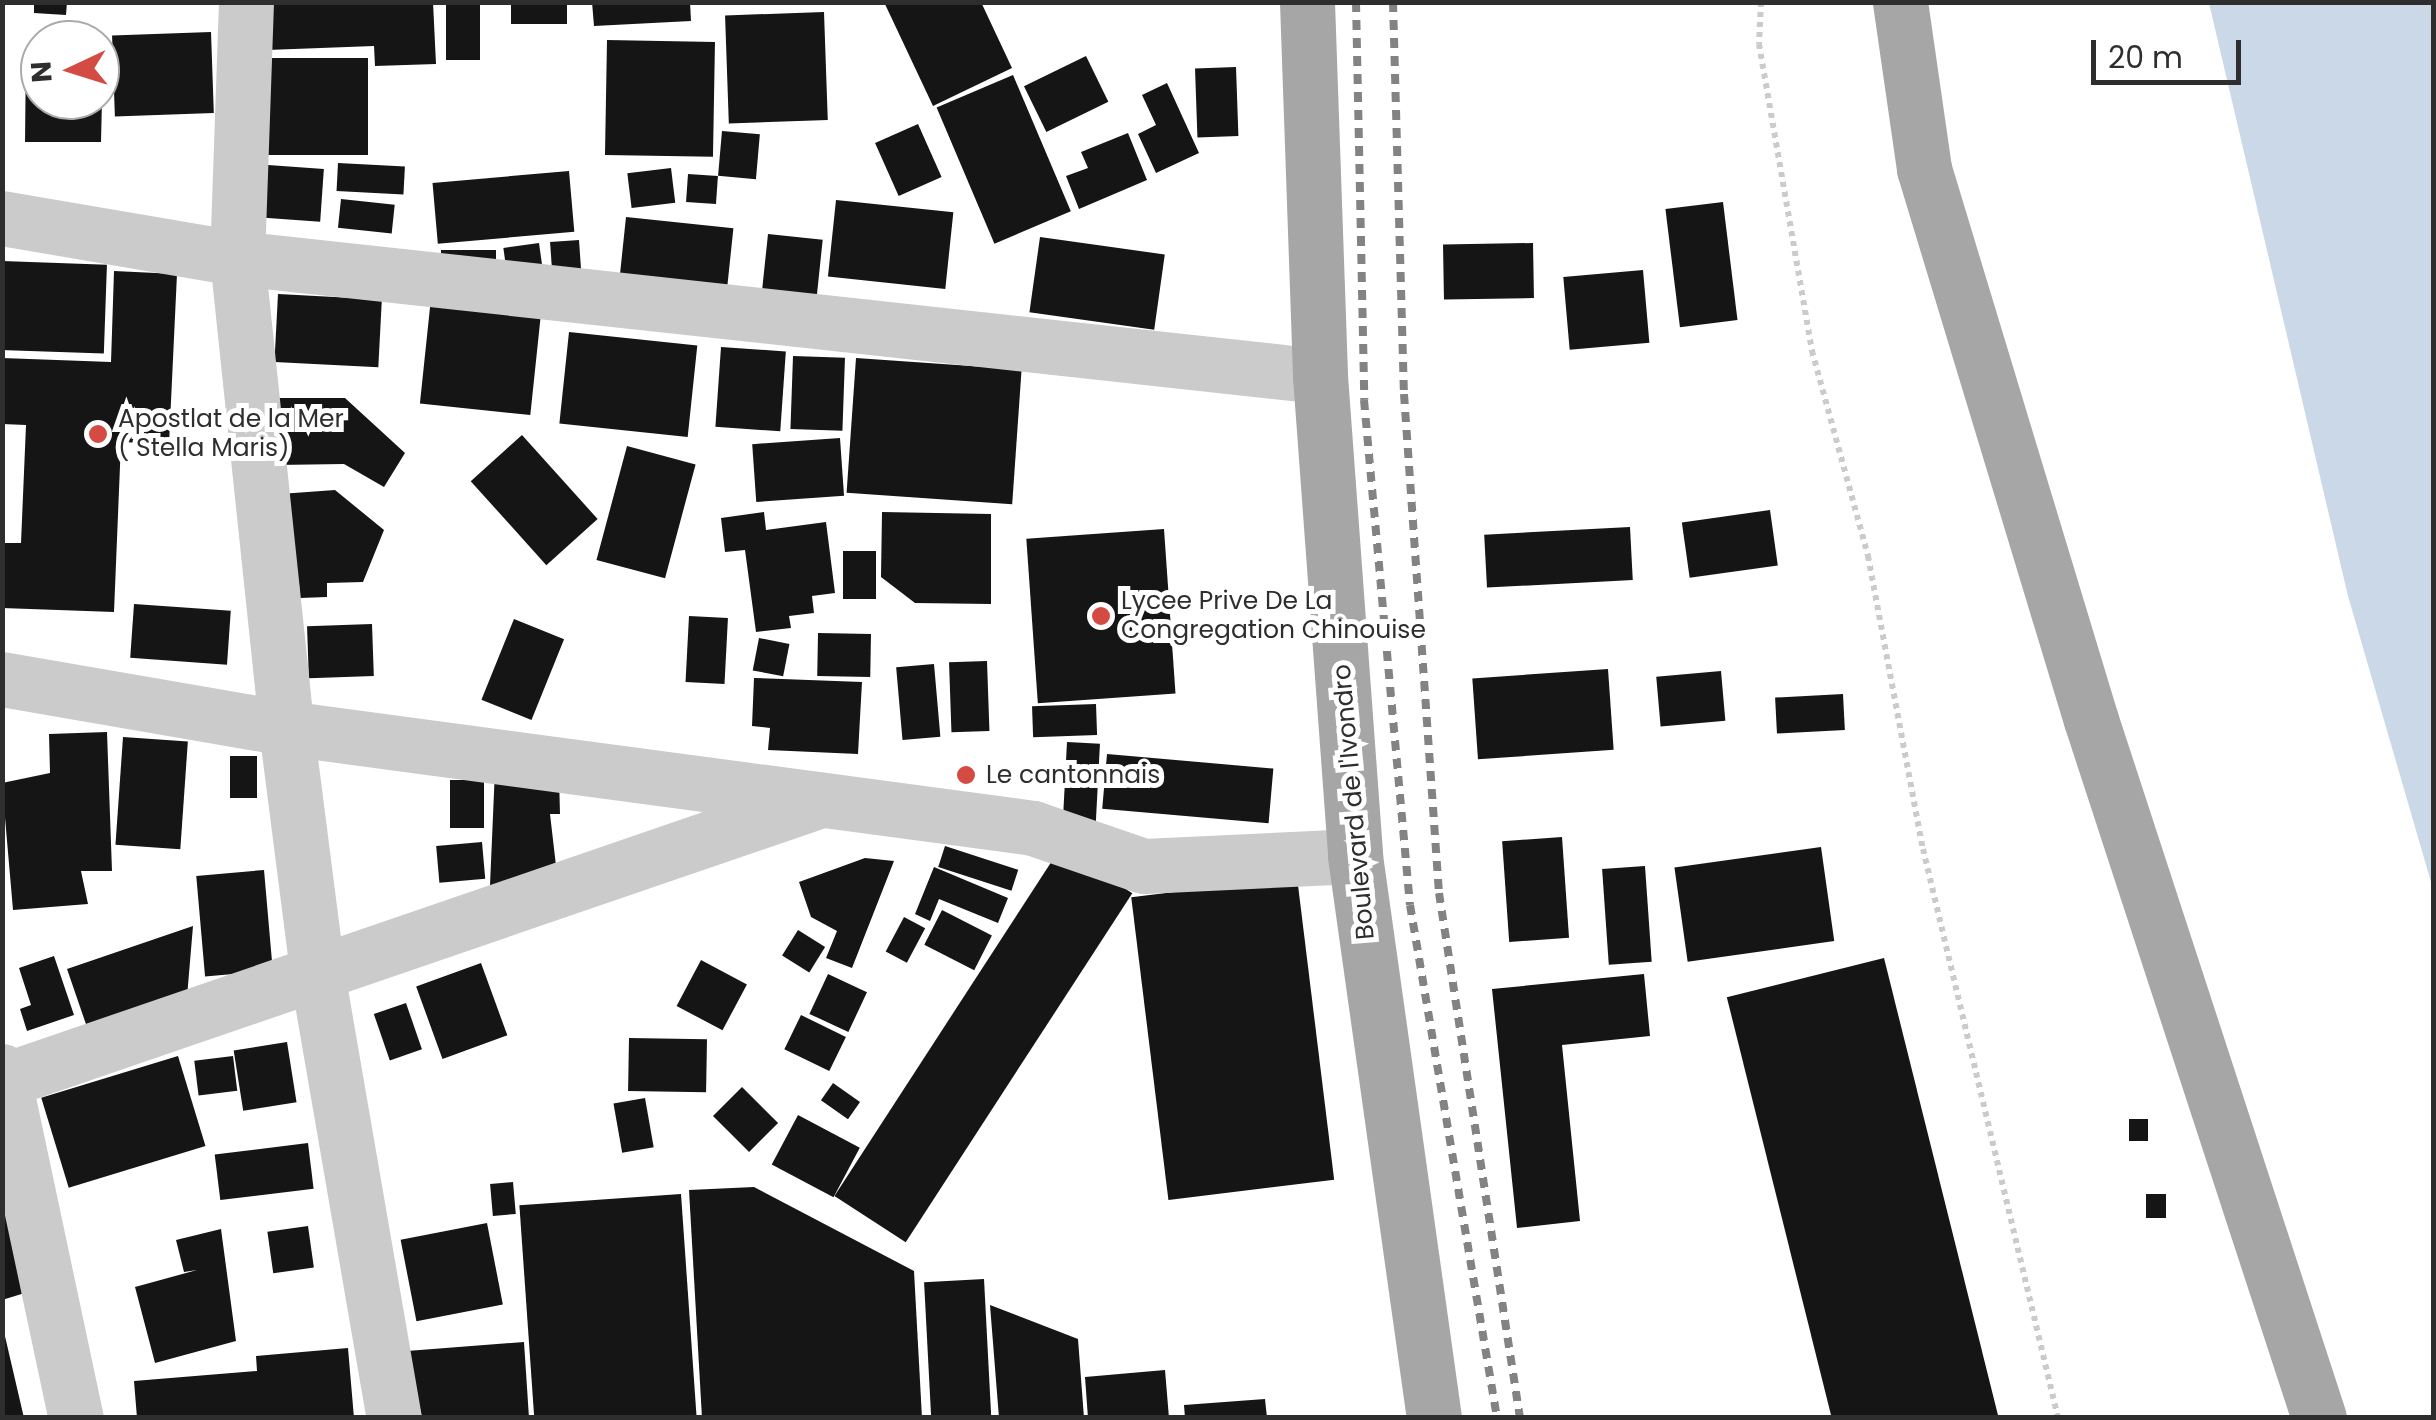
<!DOCTYPE html>
<style>
body{margin:0}
#map{position:relative;width:2436px;height:1420px;overflow:hidden;background:#fff;font-family:Poppins,sans-serif}
div>[style]{position:absolute}
.water>*{inset:0;background:#cbd8e8}
.building>*{inset:0;background:#151515;transform-origin:0 0}
.path>*{height:6px;margin-top:-3px;transform-origin:0;background:repeating-linear-gradient(90deg,#cbcbcb 0 5px,transparent 0 10px)}
.minor>*{height:55px;margin:-27.5px;padding:0 27.5px;transform-origin:27.5px;border-radius:27.5px;background:#cbcbcb}
.major>*{height:55px;margin:-27.5px;padding:0 27.5px;transform-origin:27.5px;border-radius:27.5px;background:#a6a6a6}
.rail>*{height:8px;margin-top:-4px;transform-origin:0;background:repeating-linear-gradient(90deg,#838383 0 10px,transparent 0 18px)}
.dots>*{width:28px;height:28px;translate:-50% -50%;box-sizing:border-box;border:5px solid #fff;border-radius:50%}
span{translate:-50% -50%;white-space:nowrap;text-align:center;line-height:1.15;-webkit-text-stroke:10px #fff;paint-order:stroke}
.poi-label{font-size:25px;color:#2e2e2e}
.left{translate:0 -50%;text-align:left}
.street-label{font-size:25px;color:#2e2e2e}
.frame{position:absolute;inset:0;border:5px solid #2e2e2e;pointer-events:none}
.north{position:absolute;left:20px;top:20px;width:100px;height:100px;box-sizing:border-box;background:#fff;border:2px solid #ababab;border-radius:50%;rotate:266deg;font-size:28px;font-weight:700;line-height:40px;text-align:center;color:#2e2e2e}
.north::after{content:'';display:block;margin:auto;width:35px;height:45px;background:#d34b42;clip-path:polygon(50% 0,100% 100%,50% 72%,0 100%)}
.scale{position:absolute;left:2091px;top:40px;width:150px;height:45px;box-sizing:border-box;border:5px solid #2e2e2e;border-top:0;padding-left:12px;font-size:30px;line-height:35px;white-space:nowrap;color:#2e2e2e;-webkit-text-stroke:8px #fff;paint-order:stroke}
</style>
<div id="map">
<div class="water">
<i style="clip-path:polygon(2209px 3px,2433px 3px,2433px 889px,2348px 596px)"></i>
</div>
<div class="building">
<i style="clip-path:polygon(34px 2px,67px 2px,66px 15px,34px 13px)"></i>
<i style="clip-path:polygon(433px 2px,436px 64px,375px 66px,374px 46px,267px 50px,265px 3px)"></i>
<i style="left:446px;top:2px;width:34px;height:58px"></i>
<i style="left:511px;top:2px;width:56px;height:22px"></i>
<i style="clip-path:polygon(592px 2px,690px 2px,691px 21px,594px 26px)"></i>
<i style="clip-path:polygon(884px 2px,981px 2px,1012px 68px,933px 106px)"></i>
<i style="left:824px;top:12px;width:108px;height:99px;rotate:88deg"></i>
<i style="left:211px;top:32px;width:81px;height:99px;rotate:88deg"></i>
<i style="left:607px;top:40px;width:108px;height:115px;rotate:1deg"></i>
<i style="clip-path:polygon(26px 49px,40px 49px,40px 100px,102px 100px,101px 142px,25px 142px)"></i>
<i style="left:1086px;top:56px;width:51px;height:69px;rotate:64deg"></i>
<i style="left:256px;top:58px;width:112px;height:97px"></i>
<i style="left:1236px;top:67px;width:69px;height:41px;rotate:88deg"></i>
<i style="left:1013px;top:75px;width:148px;height:83px;rotate:67deg"></i>
<i style="clip-path:polygon(1167px 83px,1199px 153px,1156px 173px,1138px 134px,1156px 125px,1142px 95px)"></i>
<i style="left:918px;top:124px;width:58px;height:47px;rotate:66deg"></i>
<i style="left:722px;top:131px;width:38px;height:45px;rotate:5deg"></i>
<i style="clip-path:polygon(1128px 133px,1147px 180px,1079px 209px,1066px 176px,1088px 168px,1081px 152px)"></i>
<i style="left:338px;top:163px;width:67px;height:28px;rotate:3deg"></i>
<i style="left:268px;top:165px;width:56px;height:53px;rotate:4deg"></i>
<i style="left:671px;top:168px;width:35px;height:44px;rotate:83deg"></i>
<i style="left:569px;top:171px;width:61px;height:137px;rotate:85deg"></i>
<i style="left:688px;top:174px;width:30px;height:28px;rotate:4deg"></i>
<i style="left:341px;top:199px;width:54px;height:29px;rotate:6deg"></i>
<i style="left:836px;top:200px;width:118px;height:77px;rotate:6deg"></i>
<i style="left:1723px;top:202px;width:119px;height:58px;rotate:83deg"></i>
<i style="left:626px;top:217px;width:108px;height:64px;rotate:6deg"></i>
<i style="left:768px;top:234px;width:55px;height:68px;rotate:6deg"></i>
<i style="left:1040px;top:237px;width:126px;height:76px;rotate:8deg"></i>
<i style="left:579px;top:240px;width:41px;height:29px;rotate:86deg"></i>
<i style="left:539px;top:243px;width:22px;height:36px;rotate:82deg"></i>
<i style="left:1533px;top:243px;width:55px;height:90px;rotate:89deg"></i>
<i style="left:441px;top:250px;width:55px;height:22px"></i>
<i style="left:2px;top:261px;width:105px;height:89px;rotate:2deg"></i>
<i style="left:1643px;top:270px;width:73px;height:80px;rotate:85deg"></i>
<i style="clip-path:polygon(114px 271px,177px 274px,169px 444px,121px 442px,114px 612px,2px 608px,4px 543px,21px 543px,26px 425px,2px 424px,2px 358px,111px 362px)"></i>
<i style="left:278px;top:294px;width:104px;height:68px;rotate:3deg"></i>
<i style="left:431px;top:298px;width:111px;height:106px;rotate:6deg"></i>
<i style="left:569px;top:332px;width:129px;height:92px;rotate:6deg"></i>
<i style="left:721px;top:347px;width:65px;height:80px;rotate:4deg"></i>
<i style="left:793px;top:356px;width:52px;height:73px;rotate:2deg"></i>
<i style="left:856px;top:358px;width:166px;height:135px;rotate:4deg"></i>
<i style="clip-path:polygon(272px 398px,345px 398px,405px 453px,384px 487px,344px 464px,276px 465px)"></i>
<i style="left:522px;top:435px;width:113px;height:69px;rotate:48deg"></i>
<i style="left:840px;top:438px;width:58px;height:88px;rotate:86deg"></i>
<i style="left:627px;top:446px;width:71px;height:118px;rotate:15deg"></i>
<i style="clip-path:polygon(335px 490px,384px 530px,363px 582px,327px 583px,327px 597px,300px 598px,299px 584px,287px 585px,280px 494px)"></i>
<i style="left:1770px;top:510px;width:56px;height:89px;rotate:82deg"></i>
<i style="clip-path:polygon(764px 512px,766px 530px,826px 522px,835px 593px,812px 596px,814px 613px,789px 616px,791px 628px,756px 632px,745px 550px,725px 552px,721px 518px)"></i>
<i style="clip-path:polygon(882px 512px,991px 514px,991px 604px,915px 603px,881px 577px)"></i>
<i style="left:1630px;top:527px;width:53px;height:146px;rotate:87deg"></i>
<i style="left:1164px;top:529px;width:165px;height:138px;rotate:86deg"></i>
<i style="left:843px;top:551px;width:33px;height:48px"></i>
<i style="left:134px;top:604px;width:97px;height:54px;rotate:4deg"></i>
<i style="left:689px;top:616px;width:39px;height:66px;rotate:3deg"></i>
<i style="left:514px;top:619px;width:54px;height:87px;rotate:22deg"></i>
<i style="left:372px;top:624px;width:52px;height:65px;rotate:88deg"></i>
<i style="left:818px;top:633px;width:53px;height:43px;rotate:1deg"></i>
<i style="left:759px;top:638px;width:31px;height:33px;rotate:11deg"></i>
<i style="left:987px;top:661px;width:70px;height:38px;rotate:88deg"></i>
<i style="left:934px;top:664px;width:73px;height:38px;rotate:85deg"></i>
<i style="left:1608px;top:669px;width:81px;height:136px;rotate:86deg"></i>
<i style="left:1721px;top:671px;width:50px;height:65px;rotate:85deg"></i>
<i style="clip-path:polygon(754px 678px,862px 682px,858px 754px,768px 750px,770px 728px,752px 726px)"></i>
<i style="left:1843px;top:694px;width:36px;height:68px;rotate:87deg"></i>
<i style="left:1096px;top:704px;width:31px;height:64px;rotate:88deg"></i>
<i style="clip-path:polygon(107px 732px,112px 871px,81px 871px,88px 904px,13px 910px,2px 783px,50px 773px,49px 734px)"></i>
<i style="left:123px;top:737px;width:65px;height:108px;rotate:4deg"></i>
<i style="left:1067px;top:742px;width:33px;height:87px;rotate:3deg"></i>
<i style="left:1107px;top:754px;width:167px;height:55px;rotate:5deg"></i>
<i style="left:230px;top:756px;width:27px;height:42px"></i>
<i style="clip-path:polygon(495px 769px,559px 777px,560px 814px,550px 814px,558px 883px,490px 885px)"></i>
<i style="left:450px;top:780px;width:34px;height:48px"></i>
<i style="left:1562px;top:837px;width:101px;height:60px;rotate:86deg"></i>
<i style="left:482px;top:842px;width:37px;height:46px;rotate:85deg"></i>
<i style="left:945px;top:846px;width:77px;height:22px;rotate:18deg"></i>
<i style="left:1061px;top:847px;width:85px;height:416px;rotate:33deg"></i>
<i style="left:1821px;top:847px;width:95px;height:148px;rotate:82deg"></i>
<i style="clip-path:polygon(865px 858px,894px 861px,852px 968px,826px 958px,837px 931px,811px 917px,799px 882px)"></i>
<i style="left:1645px;top:866px;width:96px;height:43px;rotate:86deg"></i>
<i style="clip-path:polygon(934px 867px,1008px 898px,998px 923px,939px 899px,930px 921px,915px 914px)"></i>
<i style="left:264px;top:870px;width:101px;height:68px;rotate:85deg"></i>
<i style="left:1297px;top:877px;width:305px;height:167px;rotate:83deg"></i>
<i style="left:942px;top:910px;width:56px;height:39px;rotate:27deg"></i>
<i style="left:904px;top:917px;width:24px;height:39px;rotate:28deg"></i>
<i style="clip-path:polygon(193px 926px,187px 997px,88px 1030px,67px 969px)"></i>
<i style="left:798px;top:930px;width:32px;height:30px;rotate:32deg"></i>
<i style="clip-path:polygon(54px 956px,74px 1015px,27px 1031px,20px 1009px,31px 1005px,19px 968px)"></i>
<i style="left:1884px;top:958px;width:474px;height:162px;rotate:76deg"></i>
<i style="left:701px;top:960px;width:52px;height:52px;rotate:28deg"></i>
<i style="left:481px;top:963px;width:77px;height:69px;rotate:70deg"></i>
<i style="left:828px;top:974px;width:43px;height:44px;rotate:25deg"></i>
<i style="clip-path:polygon(1644px 974px,1650px 1036px,1562px 1045px,1580px 1221px,1517px 1228px,1492px 989px)"></i>
<i style="left:406px;top:1003px;width:49px;height:34px;rotate:71deg"></i>
<i style="left:801px;top:1015px;width:50px;height:38px;rotate:26deg"></i>
<i style="left:629px;top:1038px;width:78px;height:53px;rotate:1deg"></i>
<i style="left:287px;top:1042px;width:61px;height:54px;rotate:81deg"></i>
<i style="left:178px;top:1056px;width:94px;height:143px;rotate:73deg"></i>
<i style="left:233px;top:1056px;width:35px;height:39px;rotate:83deg"></i>
<i style="left:833px;top:1083px;width:33px;height:21px;rotate:35deg"></i>
<i style="left:742px;top:1087px;width:51px;height:41px;rotate:45deg"></i>
<i style="left:645px;top:1098px;width:50px;height:32px;rotate:80deg"></i>
<i style="left:798px;top:1115px;width:70px;height:56px;rotate:28deg"></i>
<i style="left:2148px;top:1119px;width:22px;height:19px;rotate:90deg"></i>
<i style="left:308px;top:1143px;width:46px;height:94px;rotate:83deg"></i>
<i style="left:513px;top:1182px;width:32px;height:23px;rotate:85deg"></i>
<i style="clip-path:polygon(754px 1187px,914px 1271px,922px 1418px,702px 1418px,689px 1190px)"></i>
<i style="clip-path:polygon(2px 1193px,41px 1288px,2px 1300px)"></i>
<i style="left:681px;top:1194px;width:225px;height:162px;rotate:86deg"></i>
<i style="left:2146px;top:1194px;width:20px;height:24px"></i>
<i style="left:487px;top:1223px;width:83px;height:88px;rotate:79deg"></i>
<i style="left:308px;top:1226px;width:42px;height:41px;rotate:82deg"></i>
<i style="clip-path:polygon(221px 1229px,236px 1341px,155px 1363px,135px 1287px,197px 1270px,184px 1272px,176px 1240px)"></i>
<i style="left:984px;top:1279px;width:139px;height:60px;rotate:87deg"></i>
<i style="clip-path:polygon(990px 1305px,1078px 1339px,1084px 1418px,999px 1418px)"></i>
<i style="clip-path:polygon(4px 1332px,24px 1418px,2px 1418px)"></i>
<i style="clip-path:polygon(524px 1342px,529px 1418px,422px 1418px,407px 1351px)"></i>
<i style="clip-path:polygon(348px 1348px,354px 1418px,137px 1418px,134px 1381px,257px 1371px,256px 1356px)"></i>
<i style="clip-path:polygon(1165px 1370px,1169px 1418px,1088px 1418px,1085px 1377px)"></i>
<i style="clip-path:polygon(1265px 1399px,1267px 1418px,1185px 1418px,1184px 1405px)"></i>
</div>
<div class="path">
<i style="left:1761px;top:2px;width:42px;rotate:92.7deg"></i>
<i style="left:1759px;top:44px;width:312px;rotate:80.2deg"></i>
<i style="left:1812px;top:351px;width:213px;rotate:74.7deg"></i>
<i style="left:1868px;top:556px;width:298px;rotate:79.4deg"></i>
<i style="left:1923px;top:849px;width:585px;rotate:76.65deg"></i>
</div>
<div class="minor">
<i style="left:246px;top:2px;width:256px;rotate:92deg"></i>
<i style="left:237px;top:258px;width:473px;rotate:84deg"></i>
<i style="left:286px;top:728px;width:253px;rotate:82.7deg"></i>
<i style="left:318px;top:979px;width:446px;rotate:80.2deg"></i>
<i style="left:2px;top:218px;width:238px;rotate:9.7deg"></i>
<i style="left:237px;top:258px;width:1089px;rotate:6.22deg"></i>
<i style="left:2px;top:679px;width:288px;rotate:9.8deg"></i>
<i style="left:286px;top:728px;width:754px;rotate:7.62deg"></i>
<i style="left:1033px;top:828px;width:117px;rotate:18.9deg"></i>
<i style="left:1144px;top:866px;width:211px;rotate:-2.7deg"></i>
<i style="left:2px;top:1071px;width:355px;rotate:78deg"></i>
<i style="left:2px;top:1081px;width:863px;rotate:-18.94deg"></i>
</div>
<div class="major">
<i style="left:1307px;top:2px;width:374px;rotate:88deg"></i>
<i style="left:1320px;top:376px;width:481px;rotate:85.8deg"></i>
<i style="left:1355px;top:856px;width:568px;rotate:82deg"></i>
<i style="left:1900px;top:2px;width:169px;rotate:81.8deg"></i>
<i style="left:1924px;top:169px;width:576px;rotate:73.14deg"></i>
<i style="left:2091px;top:720px;width:734px;rotate:71.91deg"></i>
</div>
<div class="rail">
<i style="left:1356px;top:2px;width:398px;rotate:88.8deg"></i>
<i style="left:1364px;top:400px;width:507px;rotate:84.8deg"></i>
<i style="left:1410px;top:905px;width:520px;rotate:80.37deg"></i>
<i style="left:1393px;top:2px;width:392px;rotate:88.4deg"></i>
<i style="left:1404px;top:394px;width:500px;rotate:85.99deg"></i>
<i style="left:1439px;top:893px;width:531px;rotate:81.23deg"></i>
</div>
<div class="dots">
<i style="left:98px;top:434px;background:#d34b42"></i>
<i style="left:1101px;top:616px;background:#d34b42"></i>
<i style="left:966px;top:775px;background:#d34b42"></i>
</div>
<div class="poi-label">
<span class="left" style="left:118px;top:434px">Apostlat de la Mer<br>( Stella Maris)</span>
<span class="left" style="left:1121px;top:616px">Lycee Prive De La<br>Congregation Chinouise</span>
<span class="left" style="left:986px;top:775px">Le cantonnais</span>
</div>
<div class="street-label">
<span style="left:1354px;top:802px;rotate:-95deg">Boulevard de l'Ivondro</span>
</div>
<div class="frame"></div>
<div class="north">N</div>
<div class="scale">20 m</div>
</div>
